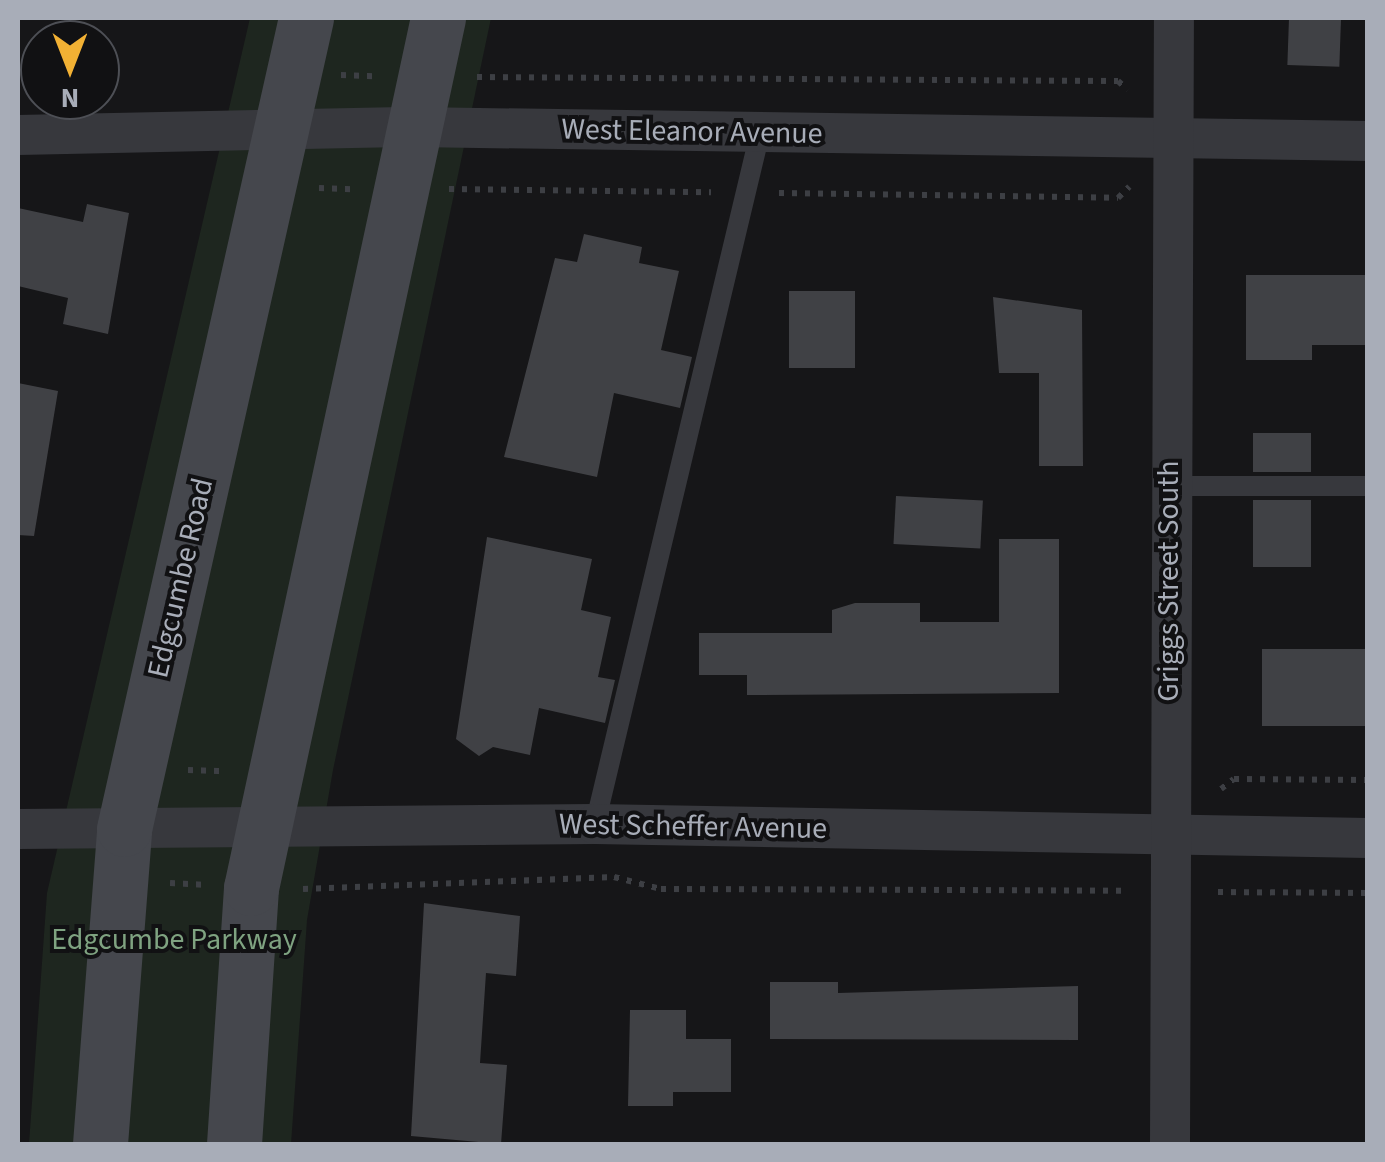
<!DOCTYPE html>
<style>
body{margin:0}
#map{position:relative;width:1385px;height:1162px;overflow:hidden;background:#161618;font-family:"Source Sans 3",sans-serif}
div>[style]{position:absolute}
.green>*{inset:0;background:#1e261f}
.building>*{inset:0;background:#404145;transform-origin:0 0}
.path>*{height:6px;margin-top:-3px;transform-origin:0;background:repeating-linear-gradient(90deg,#3d3f44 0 5px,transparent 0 13px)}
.lane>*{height:20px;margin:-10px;padding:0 10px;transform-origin:10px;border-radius:10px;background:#37383d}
.street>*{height:40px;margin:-20px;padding:0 20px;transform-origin:20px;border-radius:20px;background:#37383d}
.secondary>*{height:55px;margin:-27.5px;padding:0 27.5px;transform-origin:27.5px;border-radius:27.5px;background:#45474d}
span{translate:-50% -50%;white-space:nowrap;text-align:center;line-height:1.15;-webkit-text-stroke:8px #111113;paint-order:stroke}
.street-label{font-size:30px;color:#a8adb8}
.park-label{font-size:30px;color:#7fa381}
.frame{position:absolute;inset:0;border:20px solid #a8adb8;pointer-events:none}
.north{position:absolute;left:20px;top:20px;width:100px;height:100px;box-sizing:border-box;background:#111113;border:2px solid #4d4f55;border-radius:50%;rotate:180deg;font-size:28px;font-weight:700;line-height:40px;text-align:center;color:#a8adb8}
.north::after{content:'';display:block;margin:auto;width:35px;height:45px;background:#f2b134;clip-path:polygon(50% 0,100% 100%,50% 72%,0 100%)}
</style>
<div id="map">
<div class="green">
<i style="clip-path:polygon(250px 18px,491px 18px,333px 770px,307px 920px,291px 1144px,29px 1144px,47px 893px)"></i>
</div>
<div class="building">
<i style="left:1289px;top:18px;width:52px;height:47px;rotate:2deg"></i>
<i style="clip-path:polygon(87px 204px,129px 213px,108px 334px,63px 324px,68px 298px,18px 286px,18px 208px,83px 222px)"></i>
<i style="clip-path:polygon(584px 234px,642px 247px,639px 263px,679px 271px,661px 350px,692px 357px,680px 408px,614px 393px,597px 477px,504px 457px,555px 258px,577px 262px)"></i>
<i style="clip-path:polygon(1246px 275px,1368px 275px,1368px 345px,1312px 345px,1312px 360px,1246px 360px)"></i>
<i style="left:789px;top:291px;width:66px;height:77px"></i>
<i style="clip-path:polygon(993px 297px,1082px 310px,1083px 466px,1039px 466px,1039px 373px,999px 373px)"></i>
<i style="clip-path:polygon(18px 383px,58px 391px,34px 536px,18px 535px)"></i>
<i style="left:1253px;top:433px;width:58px;height:39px"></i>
<i style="left:896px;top:496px;width:87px;height:48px;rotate:3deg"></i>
<i style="left:1253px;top:500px;width:58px;height:67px"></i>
<i style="clip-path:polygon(487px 537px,592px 559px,581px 610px,611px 617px,598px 677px,615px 680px,605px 723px,539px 708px,530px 755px,493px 747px,479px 756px,456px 739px)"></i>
<i style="clip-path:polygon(999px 539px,1059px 539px,1059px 693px,747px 695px,747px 675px,699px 675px,699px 633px,832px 633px,832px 610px,855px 603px,920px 603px,920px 622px,999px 622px)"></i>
<i style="left:1262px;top:649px;width:106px;height:77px"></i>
<i style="clip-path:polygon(424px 903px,520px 916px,516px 976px,486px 973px,480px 1063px,507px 1065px,501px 1144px,411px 1136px)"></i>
<i style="clip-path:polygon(770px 982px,838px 982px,838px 993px,1078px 986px,1078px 1040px,770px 1039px)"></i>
<i style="clip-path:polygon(630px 1010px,686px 1010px,686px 1039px,731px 1039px,731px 1092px,673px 1092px,673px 1106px,628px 1106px)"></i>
</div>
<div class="path">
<i style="left:341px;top:75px;width:33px;rotate:2deg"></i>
<i style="left:477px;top:77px;width:641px;rotate:0.36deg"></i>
<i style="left:1118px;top:81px;width:13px;rotate:42deg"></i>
<i style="left:319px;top:188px;width:33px;rotate:2deg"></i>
<i style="left:449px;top:189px;width:262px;rotate:0.7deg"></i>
<i style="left:779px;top:193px;width:339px;rotate:0.8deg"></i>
<i style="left:1118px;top:198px;width:16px;rotate:-45deg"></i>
<i style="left:188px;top:770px;width:37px;rotate:2deg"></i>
<i style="left:1221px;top:789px;width:16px;rotate:-38deg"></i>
<i style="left:1234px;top:779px;width:134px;rotate:0.4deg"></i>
<i style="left:170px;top:883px;width:33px;rotate:3deg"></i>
<i style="left:303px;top:889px;width:311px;rotate:-2.2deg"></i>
<i style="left:614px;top:877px;width:49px;rotate:14.3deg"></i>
<i style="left:661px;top:889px;width:467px;rotate:0.2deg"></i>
<i style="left:1218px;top:892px;width:150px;rotate:0.4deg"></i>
</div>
<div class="lane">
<i style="left:1168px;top:486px;width:200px"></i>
<i style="left:595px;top:824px;width:710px;rotate:-76.57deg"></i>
</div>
<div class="street">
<i style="left:18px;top:135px;width:397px;rotate:-1.2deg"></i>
<i style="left:415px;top:127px;width:953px;rotate:0.84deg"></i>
<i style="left:18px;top:829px;width:577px;rotate:-0.5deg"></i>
<i style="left:595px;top:824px;width:773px;rotate:1.04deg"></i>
<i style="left:1170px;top:1144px;width:1126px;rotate:-89.8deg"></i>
</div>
<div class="secondary">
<i style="left:100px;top:1144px;width:316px;rotate:-85.6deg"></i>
<i style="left:124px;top:829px;width:831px;rotate:-77.35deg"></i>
<i style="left:234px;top:1144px;width:257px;rotate:-86.2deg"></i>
<i style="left:251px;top:888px;width:890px;rotate:-77.87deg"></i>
</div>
<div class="street-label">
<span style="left:692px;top:132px;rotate:1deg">West Eleanor Avenue</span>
<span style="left:181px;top:578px;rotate:-77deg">Edgcumbe Road</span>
<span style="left:1169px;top:581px;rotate:-90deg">Griggs Street South</span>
<span style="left:693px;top:827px;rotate:1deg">West Scheffer Avenue</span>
</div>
<div class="park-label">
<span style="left:174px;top:940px">Edgcumbe Parkway</span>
</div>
<div class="frame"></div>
<div class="north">N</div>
</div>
